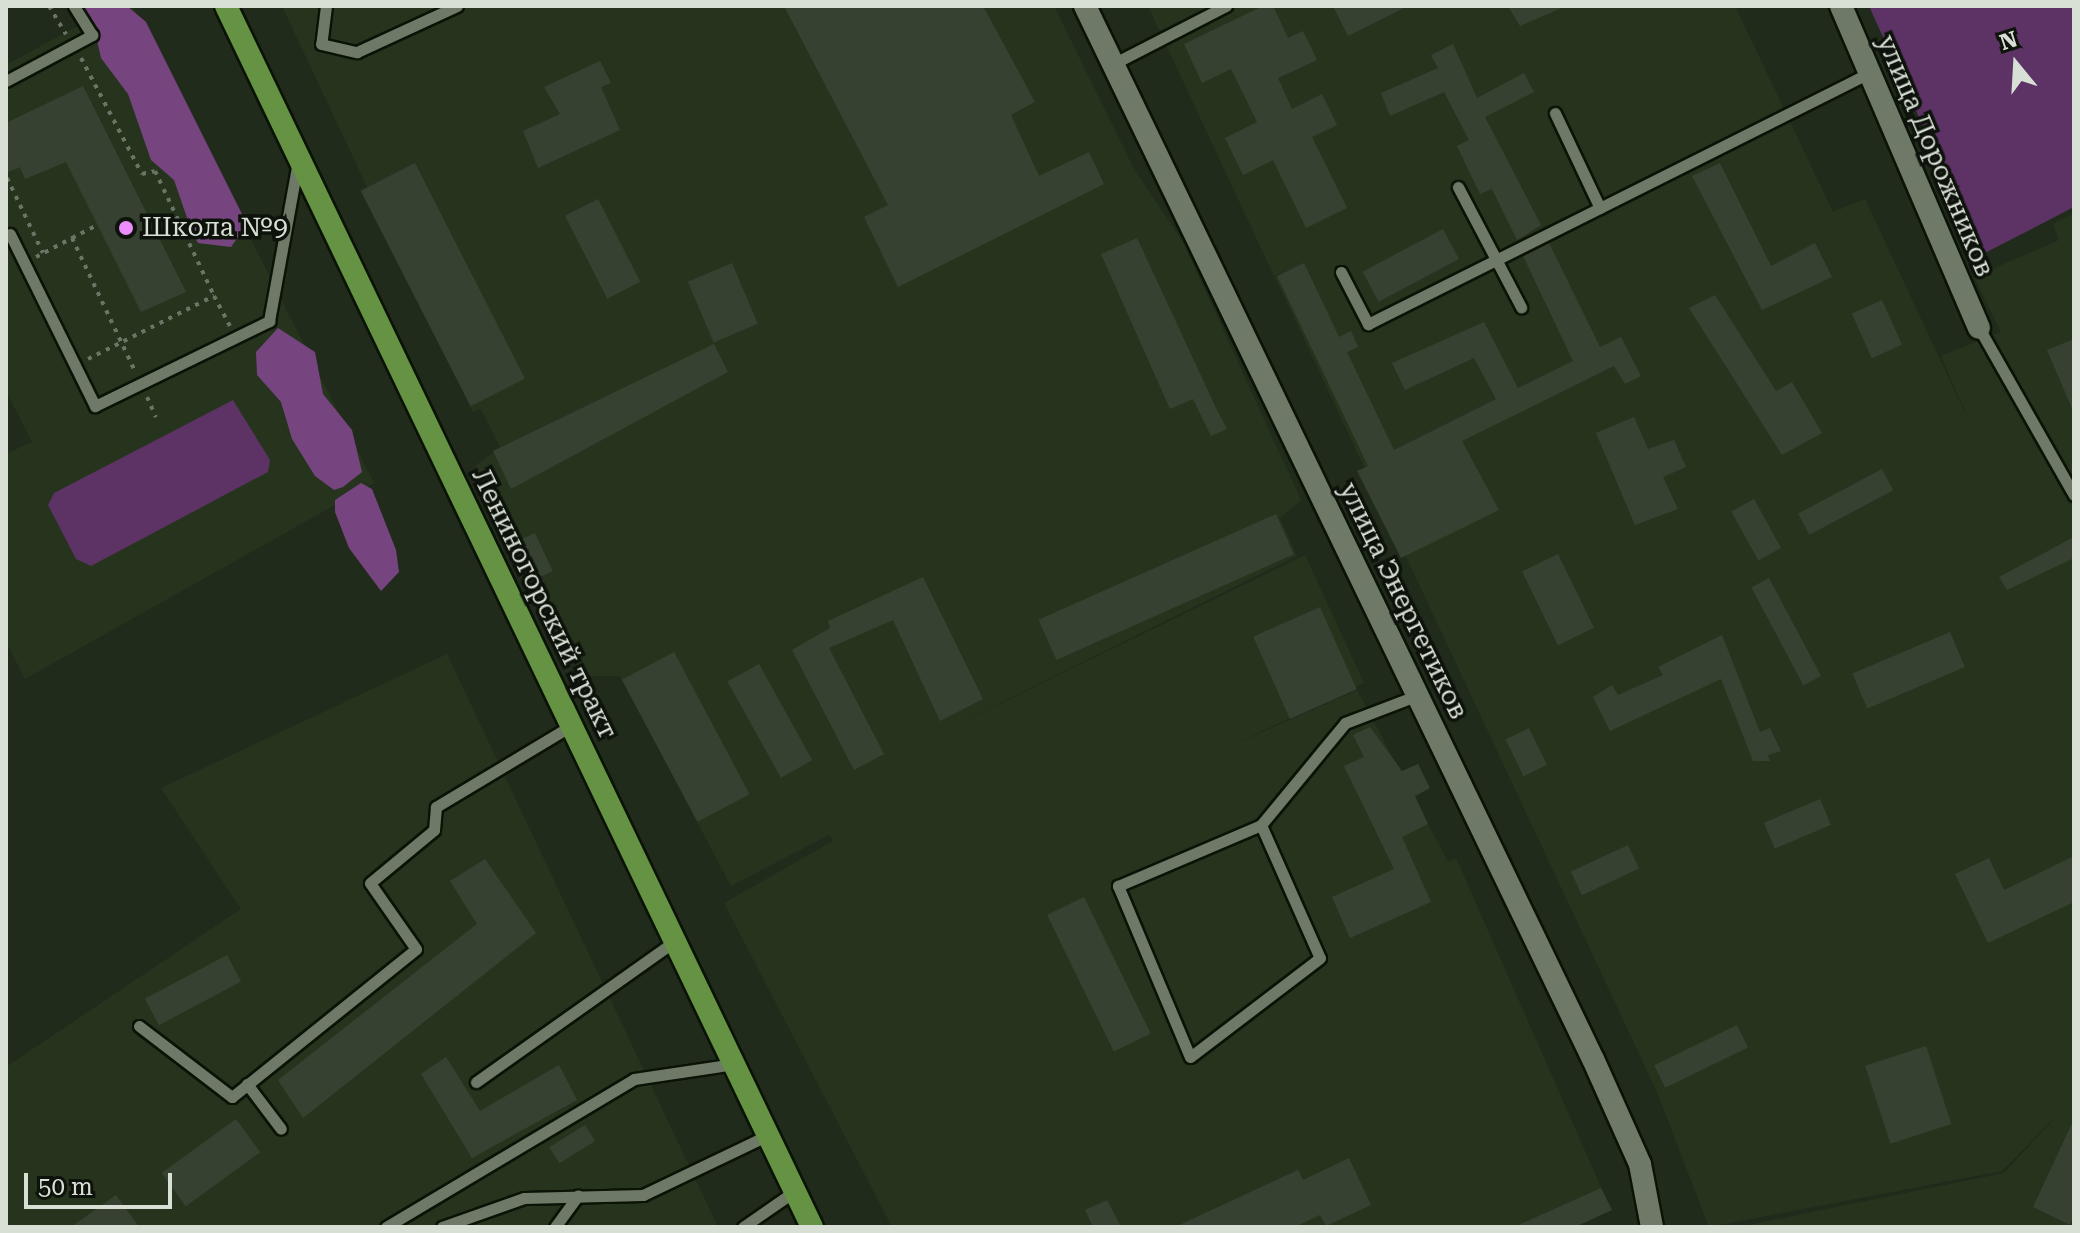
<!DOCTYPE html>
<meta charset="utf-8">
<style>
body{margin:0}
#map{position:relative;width:2080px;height:1233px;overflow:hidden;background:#212b1b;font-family:"Roboto Serif",serif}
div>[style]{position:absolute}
.built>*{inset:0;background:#26341e}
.green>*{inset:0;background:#5d3264}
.forest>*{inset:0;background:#76457f}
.building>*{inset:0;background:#374131;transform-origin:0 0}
.path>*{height:4px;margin-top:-2px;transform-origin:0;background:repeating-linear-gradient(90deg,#6b7466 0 4px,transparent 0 10px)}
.roads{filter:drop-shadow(2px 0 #0a1306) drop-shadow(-2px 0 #0a1306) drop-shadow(0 2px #0a1306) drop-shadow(0 -2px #0a1306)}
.service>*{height:11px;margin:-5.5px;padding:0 5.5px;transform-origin:5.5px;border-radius:5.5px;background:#6e7967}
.minor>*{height:22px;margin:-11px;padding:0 11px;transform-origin:11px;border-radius:11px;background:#6e7967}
.primary>*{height:22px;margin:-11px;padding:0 11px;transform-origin:11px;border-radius:11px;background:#659243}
.dots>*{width:22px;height:22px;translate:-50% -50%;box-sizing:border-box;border:4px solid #0d120b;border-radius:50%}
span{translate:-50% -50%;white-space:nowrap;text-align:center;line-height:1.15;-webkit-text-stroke:7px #0d120b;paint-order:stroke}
.street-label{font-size:26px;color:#d8dfd5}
.poi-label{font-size:26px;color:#d8dfd5}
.left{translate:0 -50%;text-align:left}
.frame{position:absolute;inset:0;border:8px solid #d8dfd5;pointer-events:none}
.north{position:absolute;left:1976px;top:24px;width:80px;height:80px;-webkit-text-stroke:6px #0d120b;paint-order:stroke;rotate:342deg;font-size:22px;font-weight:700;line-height:32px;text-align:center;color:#d8dfd5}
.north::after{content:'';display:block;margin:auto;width:28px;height:36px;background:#d8dfd5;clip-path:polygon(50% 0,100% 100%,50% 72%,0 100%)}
.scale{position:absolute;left:24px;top:1173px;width:148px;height:36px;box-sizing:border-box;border:4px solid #d8dfd5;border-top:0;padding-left:10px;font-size:24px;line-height:28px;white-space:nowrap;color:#d8dfd5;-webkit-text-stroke:6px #0d120b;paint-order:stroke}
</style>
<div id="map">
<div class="built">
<i style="clip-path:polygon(115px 6px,133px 6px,374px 483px,25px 679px,6px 642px,6px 454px,32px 442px,6px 391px,6px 65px)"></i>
<i style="clip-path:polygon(282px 6px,1054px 6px,1134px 169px,1183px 242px,1301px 500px,1280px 518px,1297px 556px,913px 746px,1305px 555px,1364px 683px,1231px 746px,1357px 690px,1448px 862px,1456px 858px,1611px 1210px,1574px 1227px,892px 1227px,724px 903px,833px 841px,829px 835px,731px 886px,620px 676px,582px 676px,475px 466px,500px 447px,481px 409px,473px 412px)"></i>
<i style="clip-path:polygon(1148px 6px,1735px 6px,1833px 212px,1865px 199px,1973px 430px,1941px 356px,2001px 332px,1974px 277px,2059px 240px,2053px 224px,2074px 213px,2074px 1227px,1738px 1227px,2004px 1173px,2065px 1107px,2002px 1171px,1709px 1227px,1657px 1092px,1275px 277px,1292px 269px,1274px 276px)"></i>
<i style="clip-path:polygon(447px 654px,718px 1227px,6px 1227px,6px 1067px,241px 909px,161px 788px)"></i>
</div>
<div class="green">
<i style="clip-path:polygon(1869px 6px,2074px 6px,2074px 207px,1981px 255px)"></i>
<i style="clip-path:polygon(233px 400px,270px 460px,268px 472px,91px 566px,76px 559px,48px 505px,54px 493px)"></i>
</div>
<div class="forest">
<i style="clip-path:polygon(81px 6px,127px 6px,146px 22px,247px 224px,231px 247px,198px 243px,193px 235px,174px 180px,151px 160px,128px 94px,101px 58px,93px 22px)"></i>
<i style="clip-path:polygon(278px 328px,315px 352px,323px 394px,352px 430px,362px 472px,343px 487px,334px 490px,315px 476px,292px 439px,281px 402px,257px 375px,256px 352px)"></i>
<i style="clip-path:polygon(361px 483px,372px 489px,396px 550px,399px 572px,381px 591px,349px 548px,335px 512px,335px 500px)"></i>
</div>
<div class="building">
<i style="clip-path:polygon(784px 6px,983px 6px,1035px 102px,1011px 115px,1039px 176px,1089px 152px,1104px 184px,898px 287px,864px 217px,888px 205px)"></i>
<i style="clip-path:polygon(1263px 6px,1273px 6px,1288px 38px,1303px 31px,1317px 60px,1278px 78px,1292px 109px,1322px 94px,1337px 125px,1312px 137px,1347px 208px,1306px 228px,1273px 160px,1243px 175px,1225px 138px,1257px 122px,1231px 69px,1202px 83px,1184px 44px)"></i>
<i style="clip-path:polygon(1333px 6px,1408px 6px,1348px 36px)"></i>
<i style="clip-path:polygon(1508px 6px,1566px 6px,1520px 26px)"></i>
<i style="clip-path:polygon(1453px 44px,1477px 98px,1524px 73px,1534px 92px,1485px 117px,1541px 225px,1517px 240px,1492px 189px,1480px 194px,1457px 146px,1469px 140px,1444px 92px,1390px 116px,1381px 93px,1438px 68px,1431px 55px)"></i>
<i style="clip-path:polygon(600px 61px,611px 83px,601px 87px,620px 130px,538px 168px,523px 131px,560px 114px,544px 87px)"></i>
<i style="clip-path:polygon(83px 86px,186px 292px,141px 312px,66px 162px,25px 179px,20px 167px,6px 173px,6px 123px)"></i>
<i style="left:415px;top:163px;width:242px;height:61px;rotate:63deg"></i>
<i style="clip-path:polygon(1720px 163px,1771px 266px,1815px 243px,1832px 277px,1762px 310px,1692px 176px)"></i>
<i style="left:598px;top:199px;width:93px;height:37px;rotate:63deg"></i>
<i style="left:1443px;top:229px;width:34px;height:91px;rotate:62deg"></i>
<i style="clip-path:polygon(1137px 238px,1216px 408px,1227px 429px,1211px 436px,1193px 399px,1170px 409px,1101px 254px)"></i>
<i style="clip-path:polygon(1549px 243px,1600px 347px,1621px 337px,1641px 376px,1625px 384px,1614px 366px,1462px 441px,1499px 510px,1401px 558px,1357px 471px,1368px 466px,1277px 276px,1304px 263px,1339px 337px,1351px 331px,1358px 347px,1347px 352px,1394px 450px,1496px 399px,1474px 358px,1405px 390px,1392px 363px,1484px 322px,1518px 388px,1573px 361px,1523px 256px)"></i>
<i style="left:732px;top:263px;width:66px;height:48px;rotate:67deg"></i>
<i style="clip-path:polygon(1715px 295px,1776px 391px,1792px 382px,1822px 433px,1782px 455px,1689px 308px)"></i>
<i style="left:1882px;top:300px;width:49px;height:33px;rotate:66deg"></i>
<i style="clip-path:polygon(2074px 339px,2074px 413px,2047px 350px)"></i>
<i style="clip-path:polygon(714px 344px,728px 372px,511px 489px,493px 451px)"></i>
<i style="clip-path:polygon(1634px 417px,1648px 449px,1674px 440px,1686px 467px,1663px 477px,1678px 509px,1635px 525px,1596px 433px)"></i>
<i style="left:1882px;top:469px;width:24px;height:95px;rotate:62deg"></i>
<i style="left:1754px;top:499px;width:56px;height:26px;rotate:61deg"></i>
<i style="left:1276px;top:514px;width:44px;height:260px;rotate:66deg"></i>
<i style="left:535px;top:533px;width:42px;height:21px;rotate:65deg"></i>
<i style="clip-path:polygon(2074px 537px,2074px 558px,2007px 590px,1999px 577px)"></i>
<i style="left:1558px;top:554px;width:82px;height:40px;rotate:64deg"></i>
<i style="clip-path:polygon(923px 577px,983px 699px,940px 721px,893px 620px,829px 648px,884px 754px,854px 770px,792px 650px,830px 628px,828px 621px)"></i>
<i style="left:1769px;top:578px;width:111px;height:20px;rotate:62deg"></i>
<i style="left:1320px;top:607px;width:90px;height:73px;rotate:66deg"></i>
<i style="left:1950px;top:632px;width:38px;height:106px;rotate:67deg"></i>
<i style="clip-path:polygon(1722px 635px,1760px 732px,1770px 728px,1781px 751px,1768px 755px,1770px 761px,1753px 761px,1721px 679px,1610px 731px,1593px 697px,1612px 685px,1618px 695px,1663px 675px,1658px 667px)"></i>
<i style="left:674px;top:652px;width:161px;height:59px;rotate:62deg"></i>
<i style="left:759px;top:664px;width:110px;height:36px;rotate:61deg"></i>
<i style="clip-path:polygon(1370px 727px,1402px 771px,1418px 764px,1430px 788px,1415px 796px,1428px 824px,1402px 837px,1431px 902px,1350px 938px,1332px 897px,1394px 869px,1344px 766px,1364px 757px,1353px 735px)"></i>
<i style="left:1529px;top:728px;width:41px;height:26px;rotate:64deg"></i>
<i style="left:1820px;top:799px;width:28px;height:61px;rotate:67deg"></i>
<i style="left:1628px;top:845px;width:26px;height:63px;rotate:65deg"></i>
<i style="clip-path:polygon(2074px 856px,2074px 902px,1988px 943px,1955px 874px,1989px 858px,2004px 890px)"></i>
<i style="clip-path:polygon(485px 859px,536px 933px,303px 1118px,278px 1080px,477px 924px,450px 881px)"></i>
<i style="left:1084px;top:897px;width:152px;height:41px;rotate:64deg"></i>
<i style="left:227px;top:955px;width:30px;height:93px;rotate:62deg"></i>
<i style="left:1737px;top:1025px;width:25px;height:92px;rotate:64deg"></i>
<i style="left:1926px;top:1046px;width:82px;height:64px;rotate:72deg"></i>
<i style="clip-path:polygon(446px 1057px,480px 1111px,559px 1065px,577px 1100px,472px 1158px,421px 1074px)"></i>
<i style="left:236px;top:1119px;width:41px;height:92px;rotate:54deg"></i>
<i style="clip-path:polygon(2074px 1119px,2074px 1216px,2070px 1225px,2033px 1207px)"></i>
<i style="left:585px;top:1125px;width:19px;height:42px;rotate:58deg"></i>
<i style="clip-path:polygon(1349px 1158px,1371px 1205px,1326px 1226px,1320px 1215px,1295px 1227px,1175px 1227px,1298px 1170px,1303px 1180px)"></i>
<i style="clip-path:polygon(1601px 1188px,1612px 1210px,1575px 1227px,1514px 1227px)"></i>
<i style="clip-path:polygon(116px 1195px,139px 1227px,71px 1227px)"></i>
<i style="clip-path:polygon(1107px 1200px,1121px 1227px,1093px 1227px,1085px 1210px)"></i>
</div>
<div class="path">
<i style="left:49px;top:6px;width:33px;rotate:59deg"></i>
<i style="left:81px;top:58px;width:131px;rotate:62.3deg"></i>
<i style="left:142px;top:174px;width:13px;rotate:-13deg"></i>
<i style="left:155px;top:171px;width:138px;rotate:64.7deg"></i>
<i style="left:7px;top:178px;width:83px;rotate:64.4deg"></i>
<i style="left:72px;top:238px;width:29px;rotate:-27deg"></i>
<i style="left:36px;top:257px;width:41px;rotate:-27.8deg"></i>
<i style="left:72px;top:238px;width:147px;rotate:64.7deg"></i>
<i style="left:88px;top:359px;width:141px;rotate:-26.6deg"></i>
<i style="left:214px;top:296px;width:34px;rotate:62deg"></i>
<i style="left:147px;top:397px;width:22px;rotate:66deg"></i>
</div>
<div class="roads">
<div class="service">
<i style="left:326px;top:6px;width:38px;rotate:97deg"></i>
<i style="left:321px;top:44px;width:37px;rotate:13deg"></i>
<i style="left:357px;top:52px;width:110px;rotate:-24.7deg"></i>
<i style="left:1113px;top:64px;width:127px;rotate:-27.2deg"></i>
<i style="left:6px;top:81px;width:98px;rotate:-28.1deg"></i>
<i style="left:92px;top:35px;width:34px;rotate:-122deg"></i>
<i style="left:1555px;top:113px;width:105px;rotate:64.7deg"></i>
<i style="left:1458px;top:187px;width:136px;rotate:62.3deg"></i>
<i style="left:10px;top:234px;width:192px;rotate:63.7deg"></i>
<i style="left:95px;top:406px;width:194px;rotate:-26deg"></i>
<i style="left:269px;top:321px;width:163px;rotate:-79.7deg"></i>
<i style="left:1341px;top:272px;width:59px;rotate:62.6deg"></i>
<i style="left:1368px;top:324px;width:560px;rotate:-26.61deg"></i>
<i style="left:1979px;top:328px;width:192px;rotate:60.4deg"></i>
<i style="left:1261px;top:825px;width:145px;rotate:66.1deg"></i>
<i style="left:1320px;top:958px;width:163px;rotate:142.7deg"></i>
<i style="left:1190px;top:1057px;width:186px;rotate:-112.8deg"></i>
<i style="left:1118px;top:886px;width:155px;rotate:-23.1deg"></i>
<i style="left:1261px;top:825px;width:132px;rotate:-50.5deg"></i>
<i style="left:1345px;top:723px;width:78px;rotate:-21deg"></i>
<i style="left:139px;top:1026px;width:117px;rotate:37.4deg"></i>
<i style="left:232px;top:1097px;width:236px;rotate:-38.8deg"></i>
<i style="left:416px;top:949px;width:80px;rotate:-124.9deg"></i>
<i style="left:370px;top:883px;width:83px;rotate:-39.6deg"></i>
<i style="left:434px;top:830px;width:23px;rotate:-85deg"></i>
<i style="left:436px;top:807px;width:157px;rotate:-31deg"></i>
<i style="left:476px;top:1082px;width:244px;rotate:-35.3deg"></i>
<i style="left:247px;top:1084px;width:56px;rotate:52.9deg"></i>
<i style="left:386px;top:1227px;width:289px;rotate:-30.8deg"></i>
<i style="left:634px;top:1079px;width:101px;rotate:-8.5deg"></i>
<i style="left:442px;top:1227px;width:87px;rotate:-19.5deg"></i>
<i style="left:524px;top:1198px;width:119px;rotate:-1.4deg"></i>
<i style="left:643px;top:1195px;width:139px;rotate:-25.6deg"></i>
<i style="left:555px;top:1227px;width:39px;rotate:-54deg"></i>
<i style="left:743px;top:1227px;width:63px;rotate:-34.7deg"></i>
</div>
<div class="minor">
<i style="left:1085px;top:6px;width:1169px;rotate:64.25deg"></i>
<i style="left:1593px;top:1059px;width:115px;rotate:65.9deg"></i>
<i style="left:1640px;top:1164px;width:64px;rotate:79.2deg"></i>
<i style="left:1841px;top:6px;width:350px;rotate:66.8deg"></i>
</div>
<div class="primary">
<i style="left:226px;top:6px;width:1354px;rotate:64.36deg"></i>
</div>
</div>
<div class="dots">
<i style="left:126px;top:228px;background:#eb8dfb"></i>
</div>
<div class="street-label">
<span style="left:1935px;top:156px;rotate:67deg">улица Дорожников</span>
<span style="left:1403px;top:601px;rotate:64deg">улица Энергетиков</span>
<span style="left:544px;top:604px;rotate:64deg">Лениногорский тракт</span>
</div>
<div class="poi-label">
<span class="left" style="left:142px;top:228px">Школа №9</span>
</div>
<div class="frame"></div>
<div class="north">N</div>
<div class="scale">50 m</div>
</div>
